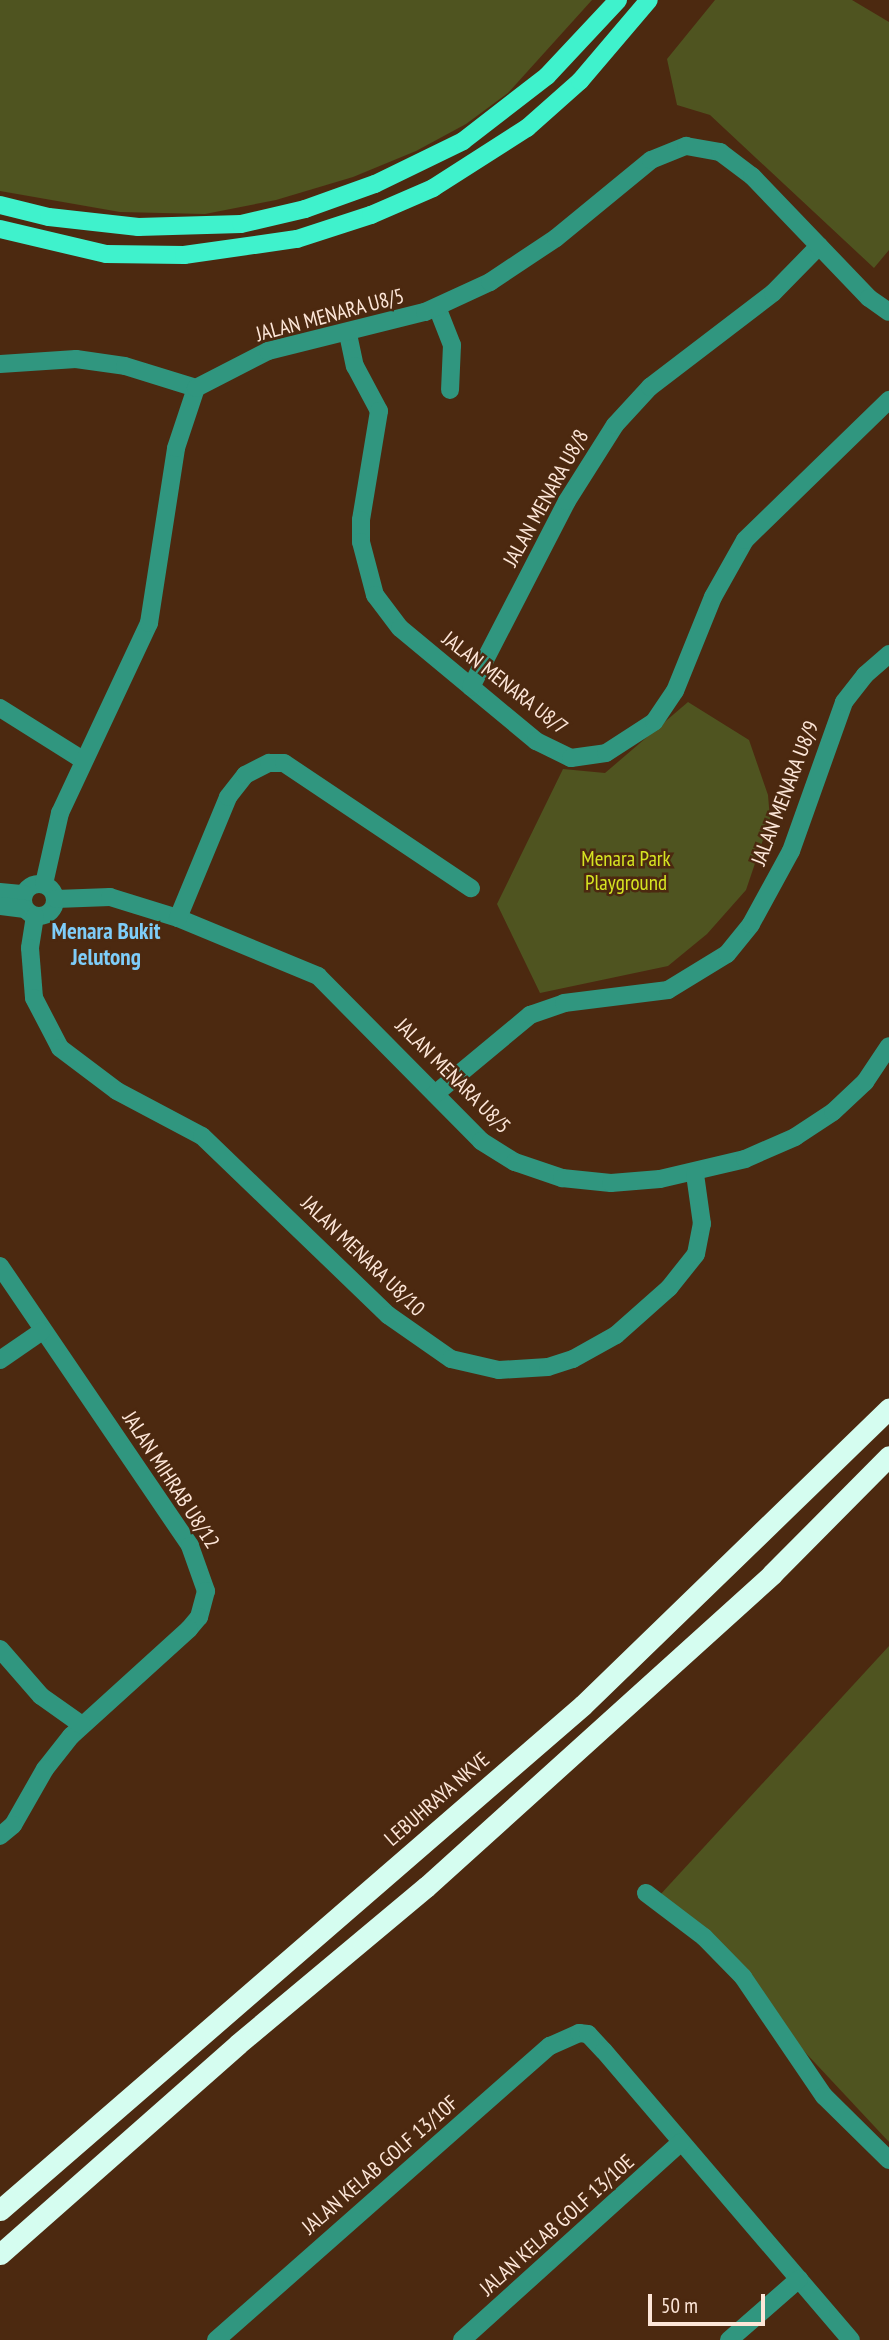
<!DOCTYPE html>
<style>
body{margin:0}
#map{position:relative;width:889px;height:2340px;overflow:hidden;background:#4c2910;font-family:"PT Sans Narrow",sans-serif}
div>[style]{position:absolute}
.green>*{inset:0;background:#4f5420}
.minor>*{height:18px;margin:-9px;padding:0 9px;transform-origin:9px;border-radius:9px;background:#30967f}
.minor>.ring{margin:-9px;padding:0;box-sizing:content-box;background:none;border:18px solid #30967f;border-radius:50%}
.major>*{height:18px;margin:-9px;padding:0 9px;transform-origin:9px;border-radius:9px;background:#3ff2cc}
.highway>*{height:21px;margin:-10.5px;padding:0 10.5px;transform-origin:10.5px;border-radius:10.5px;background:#d5fdf0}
span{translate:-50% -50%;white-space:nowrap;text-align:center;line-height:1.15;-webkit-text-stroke:5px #4c2910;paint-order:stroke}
.street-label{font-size:21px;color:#fde6d8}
.park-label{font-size:21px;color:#d6e422}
.neighbourhood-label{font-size:23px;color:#7ecdf9;font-weight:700}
.scale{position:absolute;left:648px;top:2294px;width:117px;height:32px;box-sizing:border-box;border:4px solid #fde6d8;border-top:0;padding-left:9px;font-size:21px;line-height:24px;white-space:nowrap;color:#fde6d8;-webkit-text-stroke:5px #4c2910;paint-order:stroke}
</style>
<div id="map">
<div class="green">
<i style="clip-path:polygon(0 0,592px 0,508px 93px,466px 124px,416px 151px,353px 177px,276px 200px,205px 214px,120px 212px,0 191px)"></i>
<i style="clip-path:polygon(715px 0,852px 0,889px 22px,889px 250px,874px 268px,710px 115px,677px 105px,667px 59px)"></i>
<i style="clip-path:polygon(688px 702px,749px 740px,768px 795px,770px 819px,746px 890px,707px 934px,668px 966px,540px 993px,497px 904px,563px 769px,605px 773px)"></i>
<i style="clip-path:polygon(889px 1646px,889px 2142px,659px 1896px)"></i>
</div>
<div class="minor">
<i style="left:437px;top:307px;width:41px;rotate:68.5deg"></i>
<i style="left:452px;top:345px;width:45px;rotate:92.5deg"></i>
<i style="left:348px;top:334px;width:33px;rotate:78deg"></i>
<i style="left:355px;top:366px;width:51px;rotate:61.9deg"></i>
<i style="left:379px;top:411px;width:110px;rotate:99.4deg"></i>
<i style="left:361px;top:520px;width:22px;rotate:90deg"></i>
<i style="left:361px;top:542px;width:55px;rotate:75.2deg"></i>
<i style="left:375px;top:595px;width:41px;rotate:52.9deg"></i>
<i style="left:400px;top:628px;width:92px;rotate:39.7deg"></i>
<i style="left:471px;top:687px;width:85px;rotate:39.7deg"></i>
<i style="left:536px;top:741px;width:39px;rotate:26deg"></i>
<i style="left:571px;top:758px;width:35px;rotate:-8deg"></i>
<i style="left:606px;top:753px;width:57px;rotate:-32.9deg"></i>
<i style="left:654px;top:722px;width:37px;rotate:-56deg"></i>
<i style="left:675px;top:691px;width:101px;rotate:-68deg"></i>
<i style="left:713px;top:597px;width:65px;rotate:-60.7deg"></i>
<i style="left:745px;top:540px;width:201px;rotate:-44.2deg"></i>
<i style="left:0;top:364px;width:76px;rotate:-3.8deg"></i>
<i style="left:76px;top:359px;width:49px;rotate:8.1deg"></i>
<i style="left:125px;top:366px;width:74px;rotate:17.2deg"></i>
<i style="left:471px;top:687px;width:209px;rotate:-62.7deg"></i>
<i style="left:567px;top:501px;width:90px;rotate:-57.7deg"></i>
<i style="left:615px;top:425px;width:52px;rotate:-47.4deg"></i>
<i style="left:650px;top:387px;width:155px;rotate:-37.4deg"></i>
<i style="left:773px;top:293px;width:66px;rotate:-45.6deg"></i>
<i style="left:0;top:708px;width:98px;rotate:32.1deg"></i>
<i class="ring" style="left:23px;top:884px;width:14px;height:14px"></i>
<i style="left:44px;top:884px;width:73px;rotate:-77.3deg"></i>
<i style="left:60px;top:813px;width:210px;rotate:-64.9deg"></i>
<i style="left:149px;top:623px;width:177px;rotate:-81.2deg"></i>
<i style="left:176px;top:448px;width:63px;rotate:-71.6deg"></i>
<i style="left:196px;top:388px;width:81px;rotate:-27.2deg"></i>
<i style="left:268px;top:351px;width:162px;rotate:-14deg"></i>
<i style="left:425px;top:312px;width:72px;rotate:-24.8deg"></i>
<i style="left:490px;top:282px;width:79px;rotate:-33.7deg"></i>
<i style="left:556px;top:238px;width:123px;rotate:-39.4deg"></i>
<i style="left:651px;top:160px;width:38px;rotate:-22deg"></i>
<i style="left:686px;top:146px;width:35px;rotate:10deg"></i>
<i style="left:720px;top:152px;width:40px;rotate:37deg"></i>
<i style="left:752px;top:176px;width:169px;rotate:46.2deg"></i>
<i style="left:869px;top:298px;width:24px;rotate:35deg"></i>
<i style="left:0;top:892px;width:24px;rotate:5deg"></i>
<i style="left:56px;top:899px;width:54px;rotate:-2.1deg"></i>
<i style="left:110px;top:897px;width:71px;rotate:17.2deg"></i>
<i style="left:178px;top:918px;width:152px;rotate:22.5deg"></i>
<i style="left:318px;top:976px;width:232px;rotate:45.3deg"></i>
<i style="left:481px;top:1141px;width:40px;rotate:32deg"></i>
<i style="left:515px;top:1162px;width:50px;rotate:18.8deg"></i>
<i style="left:562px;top:1178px;width:49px;rotate:5.8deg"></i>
<i style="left:611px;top:1183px;width:49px;rotate:-4.7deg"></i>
<i style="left:660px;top:1179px;width:87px;rotate:-13.2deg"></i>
<i style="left:745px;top:1159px;width:55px;rotate:-23.7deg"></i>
<i style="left:795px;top:1137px;width:45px;rotate:-33.3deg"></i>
<i style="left:833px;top:1112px;width:44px;rotate:-43.2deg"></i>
<i style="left:865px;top:1082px;width:43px;rotate:-56.3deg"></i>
<i style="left:0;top:906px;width:25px;rotate:7deg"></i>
<i style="left:35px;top:916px;width:32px;rotate:99deg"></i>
<i style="left:30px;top:948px;width:50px;rotate:85.4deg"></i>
<i style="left:34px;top:998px;width:56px;rotate:62.5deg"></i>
<i style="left:60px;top:1048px;width:71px;rotate:37deg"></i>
<i style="left:117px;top:1091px;width:96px;rotate:27.9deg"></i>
<i style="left:202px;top:1136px;width:258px;rotate:43.9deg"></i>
<i style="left:388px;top:1315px;width:77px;rotate:34.9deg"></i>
<i style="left:451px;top:1359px;width:49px;rotate:12.9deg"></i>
<i style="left:499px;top:1370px;width:49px;rotate:-3.5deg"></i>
<i style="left:548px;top:1367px;width:26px;rotate:-18deg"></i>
<i style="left:573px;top:1359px;width:49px;rotate:-29.2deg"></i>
<i style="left:616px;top:1335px;width:71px;rotate:-41.6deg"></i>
<i style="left:669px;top:1288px;width:43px;rotate:-51.5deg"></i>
<i style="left:696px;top:1254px;width:31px;rotate:-79deg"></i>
<i style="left:702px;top:1224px;width:50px;rotate:-98deg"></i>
<i style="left:178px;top:918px;width:131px;rotate:-67.5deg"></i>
<i style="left:228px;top:797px;width:28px;rotate:-52deg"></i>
<i style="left:245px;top:775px;width:27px;rotate:-27deg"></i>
<i style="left:269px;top:763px;width:15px"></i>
<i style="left:284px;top:763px;width:225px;rotate:33.8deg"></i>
<i style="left:435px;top:1094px;width:124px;rotate:-39.7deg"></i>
<i style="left:530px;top:1015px;width:36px;rotate:-19deg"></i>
<i style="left:564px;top:1003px;width:105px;rotate:-7.1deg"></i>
<i style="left:668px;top:990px;width:69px;rotate:-31.4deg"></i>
<i style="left:727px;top:954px;width:38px;rotate:-51deg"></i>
<i style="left:751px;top:924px;width:83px;rotate:-61.3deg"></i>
<i style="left:791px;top:851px;width:158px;rotate:-70.4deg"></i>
<i style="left:844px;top:702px;width:34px;rotate:-52deg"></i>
<i style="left:865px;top:675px;width:32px;rotate:-41deg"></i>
<i style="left:0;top:1266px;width:338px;rotate:55.8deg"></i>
<i style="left:190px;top:1546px;width:48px;rotate:70.4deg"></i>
<i style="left:206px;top:1591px;width:27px;rotate:105deg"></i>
<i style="left:199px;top:1617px;width:16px;rotate:130deg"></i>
<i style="left:189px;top:1629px;width:159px;rotate:137.8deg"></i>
<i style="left:71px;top:1736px;width:42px;rotate:128.2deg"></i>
<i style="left:45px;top:1769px;width:64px;rotate:119.7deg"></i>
<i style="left:13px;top:1825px;width:17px;rotate:140deg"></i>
<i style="left:0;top:1360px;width:51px;rotate:-34.6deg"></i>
<i style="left:0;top:1649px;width:62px;rotate:48.9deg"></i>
<i style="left:41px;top:1696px;width:50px;rotate:35.3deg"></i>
<i style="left:646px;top:1893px;width:73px;rotate:37.2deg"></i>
<i style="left:704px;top:1937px;width:56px;rotate:45.7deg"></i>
<i style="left:743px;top:1977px;width:144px;rotate:55.8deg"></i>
<i style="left:824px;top:2096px;width:91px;rotate:44.6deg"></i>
<i style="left:216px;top:2340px;width:445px;rotate:-41.4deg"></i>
<i style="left:550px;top:2046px;width:32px;rotate:-24deg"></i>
<i style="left:579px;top:2033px;width:9px;rotate:6deg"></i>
<i style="left:588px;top:2034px;width:23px;rotate:47deg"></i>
<i style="left:604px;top:2051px;width:380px;rotate:49.5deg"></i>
<i style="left:462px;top:2340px;width:295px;rotate:-42.1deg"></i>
<i style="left:729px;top:2340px;width:93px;rotate:-41.1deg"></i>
</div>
<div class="major">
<i style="left:0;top:205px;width:50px;rotate:13.8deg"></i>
<i style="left:49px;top:217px;width:90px;rotate:6.4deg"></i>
<i style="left:138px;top:227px;width:103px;rotate:-1.7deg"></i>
<i style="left:241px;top:224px;width:66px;rotate:-13.2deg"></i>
<i style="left:305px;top:209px;width:74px;rotate:-19.7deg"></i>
<i style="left:375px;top:184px;width:98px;rotate:-26deg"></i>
<i style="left:463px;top:141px;width:106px;rotate:-37.7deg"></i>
<i style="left:547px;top:76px;width:104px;rotate:-46.9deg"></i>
<i style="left:0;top:229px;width:109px;rotate:13.3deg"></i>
<i style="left:106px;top:254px;width:78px;rotate:0.7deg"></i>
<i style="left:184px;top:255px;width:114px;rotate:-8.1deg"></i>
<i style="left:297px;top:239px;width:78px;rotate:-18deg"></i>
<i style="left:371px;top:215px;width:68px;rotate:-23.5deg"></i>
<i style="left:433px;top:188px;width:112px;rotate:-32.6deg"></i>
<i style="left:527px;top:128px;width:71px;rotate:-41.6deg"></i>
<i style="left:580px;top:81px;width:106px;rotate:-49.6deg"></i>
</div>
<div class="highway">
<i style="left:0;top:2210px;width:771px;rotate:-40.9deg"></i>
<i style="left:583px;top:1705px;width:426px;rotate:-44.1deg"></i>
<i style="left:0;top:2254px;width:317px;rotate:-41.4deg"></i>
<i style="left:238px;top:2044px;width:245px;rotate:-39.9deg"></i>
<i style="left:426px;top:1887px;width:467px;rotate:-42.1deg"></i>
<i style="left:772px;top:1574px;width:166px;rotate:-45.2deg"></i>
</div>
<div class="street-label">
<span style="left:330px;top:315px;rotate:-15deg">JALAN MENARA U8/5</span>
<span style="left:546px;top:498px;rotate:-61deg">JALAN MENARA U8/8</span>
<span style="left:505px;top:683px;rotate:38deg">JALAN MENARA U8/7</span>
<span style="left:785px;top:793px;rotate:-69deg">JALAN MENARA U8/9</span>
<span style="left:453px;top:1076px;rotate:45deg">JALAN MENARA U8/5</span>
<span style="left:363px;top:1256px;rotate:44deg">JALAN MENARA U8/10</span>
<span style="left:171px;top:1480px;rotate:57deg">JALAN MIHRAB U8/12</span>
<span style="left:437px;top:1799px;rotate:-41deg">LEBUHRAYA NKVE</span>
<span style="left:380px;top:2165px;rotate:-41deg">JALAN KELAB GOLF 13/10F</span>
<span style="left:557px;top:2225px;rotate:-42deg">JALAN KELAB GOLF 13/10E</span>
</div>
<div class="park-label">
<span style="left:626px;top:871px">Menara Park<br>Playground</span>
</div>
<div class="neighbourhood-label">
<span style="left:106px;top:944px">Menara Bukit<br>Jelutong</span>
</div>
<div class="scale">50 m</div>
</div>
